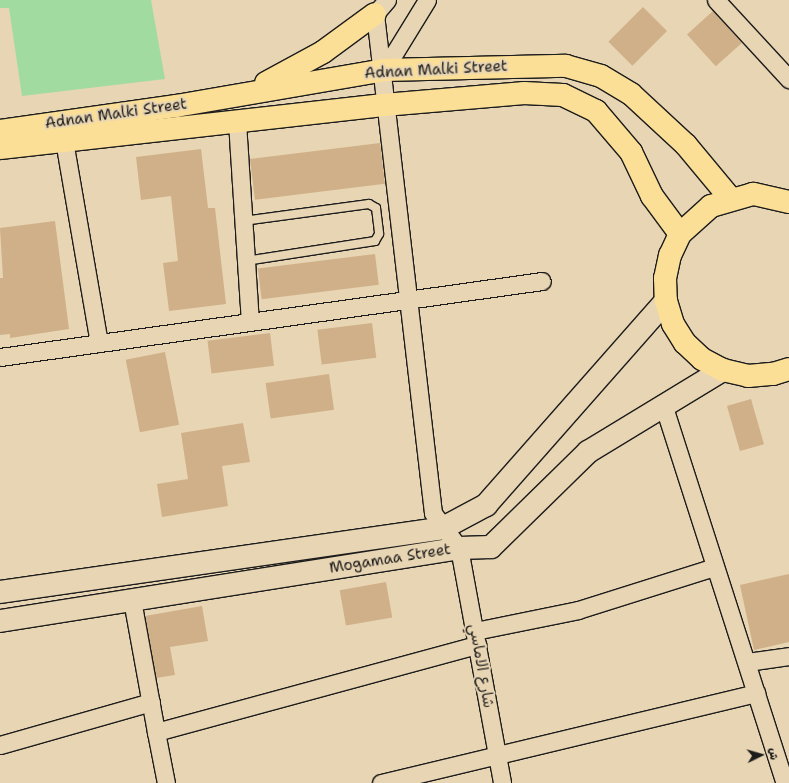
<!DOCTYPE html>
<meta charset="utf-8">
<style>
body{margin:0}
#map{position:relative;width:789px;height:783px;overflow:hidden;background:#e8d5b3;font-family:"Shantell Sans","Playpen Sans Arabic",sans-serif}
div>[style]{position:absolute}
.green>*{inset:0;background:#a2dba0}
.building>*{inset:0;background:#d0b089;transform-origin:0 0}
.roads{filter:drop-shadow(1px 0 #1c1c1c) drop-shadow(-1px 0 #1c1c1c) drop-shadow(0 1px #1c1c1c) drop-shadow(0 -1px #1c1c1c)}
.lane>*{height:8px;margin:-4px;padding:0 4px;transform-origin:4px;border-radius:4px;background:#e8d5b3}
.street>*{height:17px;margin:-8.5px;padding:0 8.5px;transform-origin:8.5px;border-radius:8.5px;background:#e8d5b3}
.secondary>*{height:22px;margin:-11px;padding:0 11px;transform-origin:11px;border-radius:11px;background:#e8d5b3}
.primary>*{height:22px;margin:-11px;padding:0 11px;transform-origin:11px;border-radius:11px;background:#fbdf96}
span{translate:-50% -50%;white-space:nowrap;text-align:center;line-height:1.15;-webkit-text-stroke:4px #e8d5b3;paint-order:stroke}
.street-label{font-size:15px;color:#1c1c1c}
.north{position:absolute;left:741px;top:735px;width:40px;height:40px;-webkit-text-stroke:3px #e8d5b3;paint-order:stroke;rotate:85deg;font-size:11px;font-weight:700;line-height:16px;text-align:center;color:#1c1c1c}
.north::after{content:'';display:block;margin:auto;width:14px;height:18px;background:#1c1c1c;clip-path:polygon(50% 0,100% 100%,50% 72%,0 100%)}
</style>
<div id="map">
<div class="green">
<i style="clip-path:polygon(0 0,151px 0,165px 79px,22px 96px,9px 8px,0 8px)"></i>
</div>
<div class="building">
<i style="left:643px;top:7px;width:34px;height:49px;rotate:45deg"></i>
<i style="left:713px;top:11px;width:43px;height:35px;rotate:48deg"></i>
<i style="left:380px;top:143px;width:41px;height:131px;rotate:83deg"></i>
<i style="clip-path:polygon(201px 149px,208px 208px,215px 208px,226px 304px,169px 311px,163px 263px,178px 261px,171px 196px,141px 200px,136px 157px)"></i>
<i style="clip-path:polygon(55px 221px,69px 329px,10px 338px,10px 334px,0 335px,0 278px,3px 278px,0 228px)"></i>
<i style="left:375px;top:254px;width:31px;height:118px;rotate:83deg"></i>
<i style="left:372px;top:323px;width:35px;height:55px;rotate:83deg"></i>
<i style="left:270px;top:333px;width:33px;height:63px;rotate:83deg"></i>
<i style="left:165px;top:352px;width:74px;height:40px;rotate:79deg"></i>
<i style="left:329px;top:374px;width:36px;height:64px;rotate:82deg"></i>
<i style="left:751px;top:399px;width:47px;height:25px;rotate:74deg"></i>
<i style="clip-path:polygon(243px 423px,250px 462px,222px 466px,228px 506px,162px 517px,157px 484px,188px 479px,181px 433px)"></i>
<i style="clip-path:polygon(789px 574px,789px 642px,754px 650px,740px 585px)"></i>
<i style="left:386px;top:582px;width:36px;height:47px;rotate:80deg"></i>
<i style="clip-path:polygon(202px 606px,208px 641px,170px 647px,175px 675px,156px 678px,145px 616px)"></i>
</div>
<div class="roads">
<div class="lane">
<i style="left:243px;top:221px;width:127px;rotate:-7.7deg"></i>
<i style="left:369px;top:204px;width:8px;rotate:30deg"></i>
<i style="left:376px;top:208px;width:26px;rotate:83deg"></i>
<i style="left:379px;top:234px;width:8px;rotate:120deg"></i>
<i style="left:375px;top:241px;width:131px;rotate:171.2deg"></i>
</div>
<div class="street">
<i style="left:387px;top:0;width:18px;rotate:131deg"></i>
<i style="left:375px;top:14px;width:502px;rotate:83.37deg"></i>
<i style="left:433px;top:513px;width:44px;rotate:53.4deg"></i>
<i style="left:459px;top:548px;width:239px;rotate:79.6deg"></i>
<i style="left:716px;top:0;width:108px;rotate:47.3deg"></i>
<i style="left:384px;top:70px;width:82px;rotate:-58.4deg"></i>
<i style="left:237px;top:122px;width:200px;rotate:86.3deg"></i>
<i style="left:62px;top:129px;width:217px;rotate:80.2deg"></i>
<i style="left:0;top:357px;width:547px;rotate:-7.98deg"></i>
<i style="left:664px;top:407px;width:395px;rotate:72.2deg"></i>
<i style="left:132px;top:600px;width:134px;rotate:79.7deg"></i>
<i style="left:156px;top:732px;width:333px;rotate:-15.2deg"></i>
<i style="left:475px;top:631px;width:105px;rotate:-11.5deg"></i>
<i style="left:578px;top:610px;width:143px;rotate:-17.5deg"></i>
<i style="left:747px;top:662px;width:42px;rotate:-8.1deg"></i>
<i style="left:156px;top:732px;width:52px;rotate:78.9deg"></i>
<i style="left:0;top:745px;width:157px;rotate:-15.9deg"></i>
<i style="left:381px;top:783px;width:386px;rotate:-13.5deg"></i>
</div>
<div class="secondary">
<i style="left:0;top:592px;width:448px;rotate:-8.2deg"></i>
<i style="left:443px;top:528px;width:49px;rotate:-28.1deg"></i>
<i style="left:486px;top:505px;width:272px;rotate:-48.6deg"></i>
<i style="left:0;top:621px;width:465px;rotate:-9deg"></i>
<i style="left:459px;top:548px;width:32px;rotate:-2deg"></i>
<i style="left:491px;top:547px;width:136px;rotate:-44.4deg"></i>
<i style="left:588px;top:452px;width:158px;rotate:-31.3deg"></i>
</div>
<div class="primary">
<i style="left:266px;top:83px;width:65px;rotate:-28.5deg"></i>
<i style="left:323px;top:52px;width:64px;rotate:-36.2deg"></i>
<i style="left:0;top:131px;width:178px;rotate:-8.1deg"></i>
<i style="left:176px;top:106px;width:211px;rotate:-9.8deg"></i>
<i style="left:384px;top:70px;width:182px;rotate:-1.3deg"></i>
<i style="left:566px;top:66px;width:36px;rotate:16deg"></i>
<i style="left:601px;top:76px;width:35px;rotate:31deg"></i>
<i style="left:631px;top:94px;width:75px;rotate:42.8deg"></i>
<i style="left:686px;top:145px;width:69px;rotate:50.3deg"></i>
<i style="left:0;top:148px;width:386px;rotate:-6.4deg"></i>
<i style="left:384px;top:105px;width:141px;rotate:-4.9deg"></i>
<i style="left:524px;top:93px;width:39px;rotate:3deg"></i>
<i style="left:563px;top:95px;width:37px;rotate:26deg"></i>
<i style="left:596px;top:111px;width:54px;rotate:49.5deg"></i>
<i style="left:631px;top:152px;width:49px;rotate:64.5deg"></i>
<i style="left:652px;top:196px;width:47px;rotate:53.6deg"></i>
<i style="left:789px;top:202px;width:37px;rotate:-167deg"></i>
<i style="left:753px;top:194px;width:44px;rotate:164.1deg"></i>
<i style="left:711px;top:206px;width:42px;rotate:137.9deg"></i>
<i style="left:680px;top:234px;width:23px;rotate:115deg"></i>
<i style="left:670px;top:255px;width:24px;rotate:102deg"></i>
<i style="left:665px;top:278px;width:23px;rotate:88deg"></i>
<i style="left:666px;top:301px;width:24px;rotate:73deg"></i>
<i style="left:673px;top:324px;width:22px;rotate:58deg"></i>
<i style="left:685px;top:343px;width:23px;rotate:43deg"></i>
<i style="left:702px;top:359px;width:24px;rotate:28deg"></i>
<i style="left:723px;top:370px;width:26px;rotate:13deg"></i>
<i style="left:748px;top:376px;width:25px;rotate:-5deg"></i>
<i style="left:773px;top:374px;width:17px;rotate:-17deg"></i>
</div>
</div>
<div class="street-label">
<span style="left:436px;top:70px;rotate:-3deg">Adnan Malki Street</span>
<span style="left:116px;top:114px;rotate:-8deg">Adnan Malki Street</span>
<span style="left:390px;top:559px;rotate:-9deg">Mogamaa Street</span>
<span style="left:481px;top:666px;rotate:80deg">شارع الاماسي</span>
</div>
<div class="north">ش</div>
</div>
